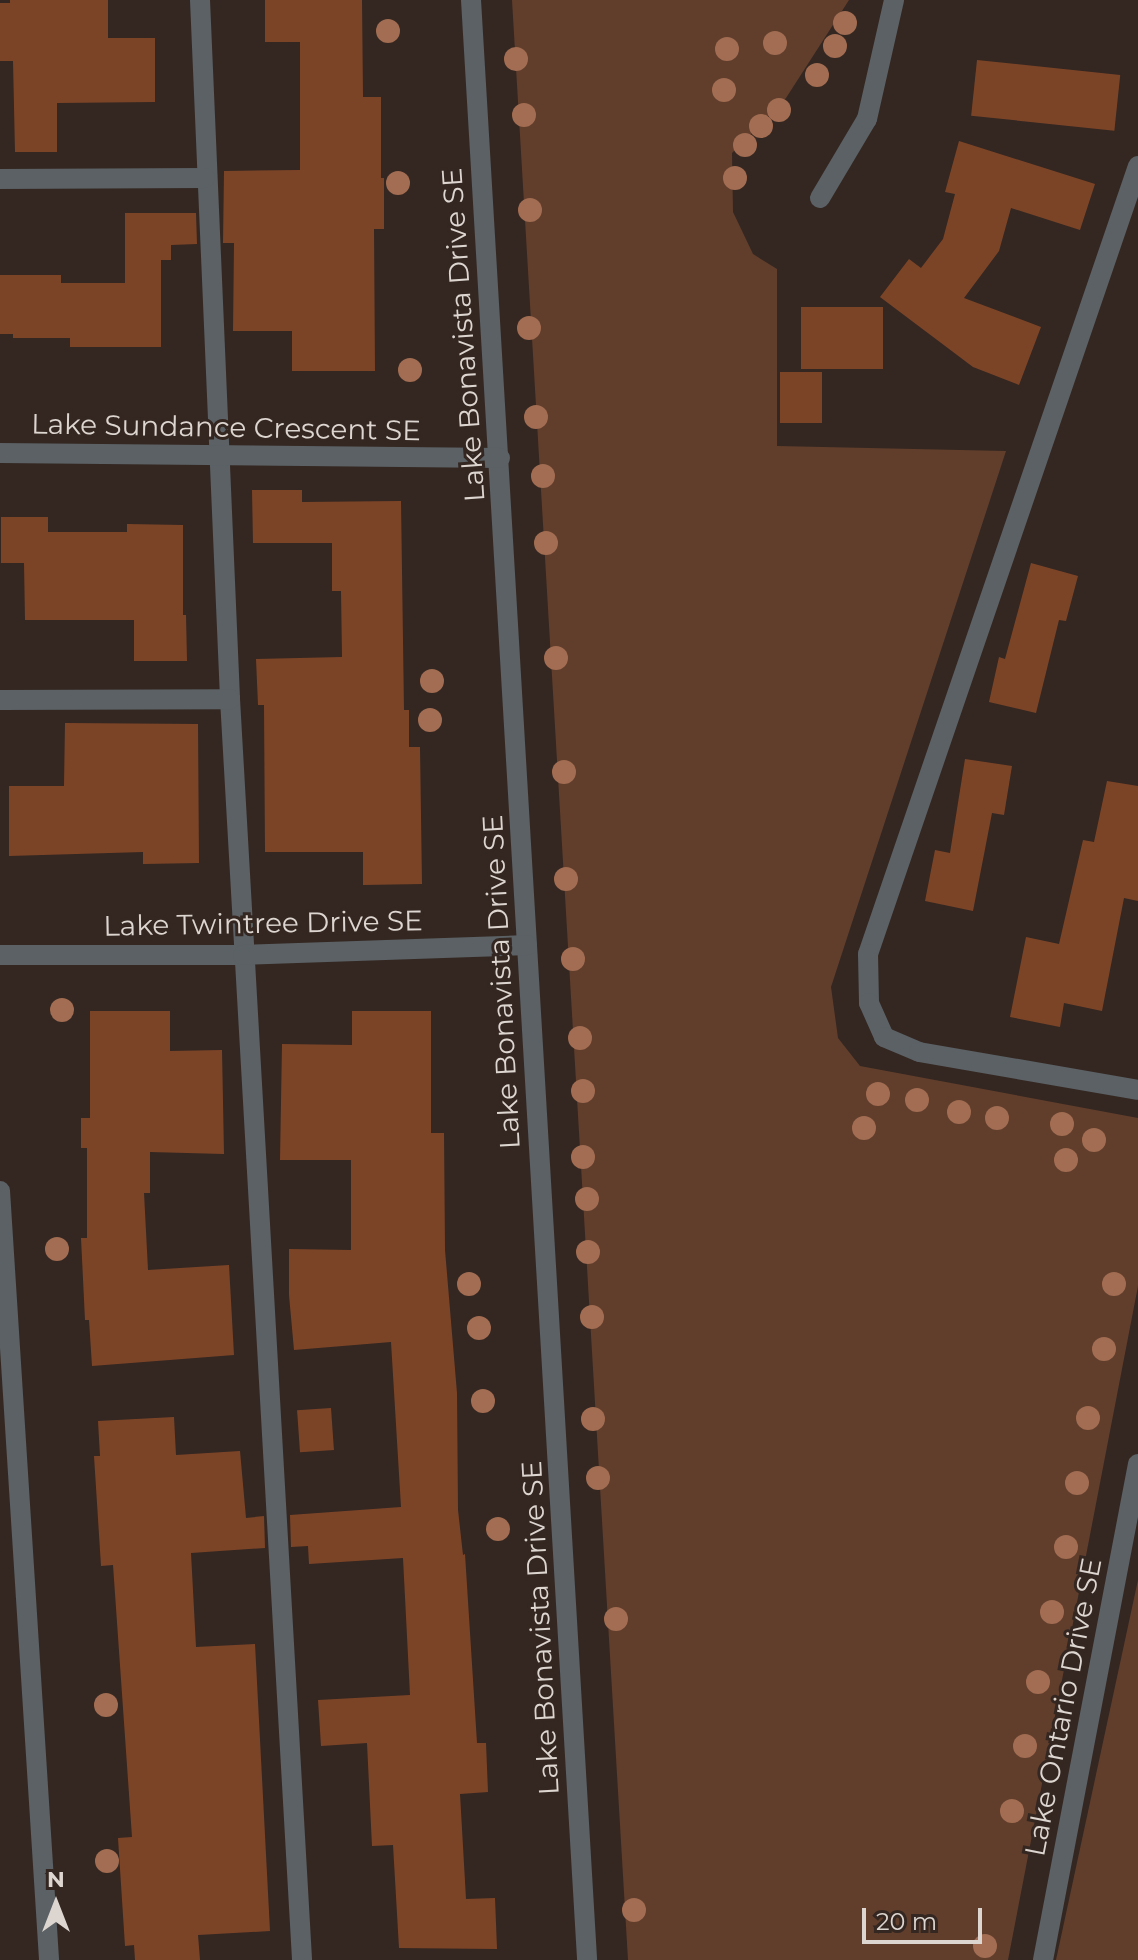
<!DOCTYPE html>
<style>
body{margin:0}
#map{position:relative;width:1138px;height:1960px;overflow:hidden;background:#342721;font-family:Montserrat,sans-serif}
div>[style]{position:absolute}
.green>*{inset:0;background:#613e2c}
.building>*{inset:0;background:#7c4427;transform-origin:0 0}
.minor>*{height:20px;margin:-10px;padding:0 10px;transform-origin:10px;border-radius:10px;background:#5b6165}
.trees>*{width:24px;height:24px;margin:-12px;border-radius:50%;background:#a26d52}
span{translate:-50% -50%;white-space:nowrap;text-align:center;line-height:1.15;-webkit-text-stroke:6px #342721;paint-order:stroke}
.street-label{font-size:28px;color:#ddd5d0}
.north{position:absolute;left:16px;top:1864px;width:80px;height:80px;-webkit-text-stroke:6px #342721;paint-order:stroke;rotate:0deg;font-size:22px;font-weight:700;line-height:32px;text-align:center;color:#ddd5d0}
.north::after{content:'';display:block;margin:auto;width:28px;height:36px;background:#ddd5d0;clip-path:polygon(50% 0,100% 100%,50% 72%,0 100%)}
.scale{position:absolute;left:862px;top:1908px;width:120px;height:36px;box-sizing:border-box;border:4px solid #ddd5d0;border-top:0;padding-left:10px;font-size:24px;line-height:28px;white-space:nowrap;color:#ddd5d0;-webkit-text-stroke:6px #342721;paint-order:stroke}
</style>
<div id="map">
<div class="green">
<i style="clip-path:polygon(512px 0,849px 0,786px 98px,732px 153px,733px 212px,753px 254px,777px 269px,777px 446px,1006px 451px,831px 987px,838px 1038px,860px 1066px,1138px 1118px,1138px 1286px,1008px 1960px,628px 1960px)"></i>
<i style="clip-path:polygon(1138px 1580px,1138px 1960px,1056px 1960px)"></i>
</div>
<div class="building">
<i style="clip-path:polygon(10px 0,108px 0,108px 38px,155px 38px,155px 102px,57px 103px,57px 152px,15px 152px,13px 61px,0 61px,0 3px,10px 3px)"></i>
<i style="clip-path:polygon(265px 0,362px 0,363px 97px,381px 97px,381px 178px,384px 178px,384px 229px,374px 229px,375px 371px,292px 371px,292px 331px,233px 331px,234px 243px,223px 243px,224px 171px,300px 170px,300px 42px,265px 42px)"></i>
<i style="left:977px;top:60px;width:144px;height:56px;rotate:6deg"></i>
<i style="clip-path:polygon(959px 141px,1095px 184px,1080px 230px,1011px 208px,999px 251px,964px 298px,1041px 327px,1019px 385px,973px 367px,880px 297px,909px 259px,921px 268px,943px 239px,955px 194px,945px 192px)"></i>
<i style="clip-path:polygon(125px 213px,196px 213px,197px 244px,171px 245px,171px 260px,161px 260px,161px 347px,70px 347px,70px 338px,13px 338px,13px 334px,0 334px,0 275px,61px 275px,61px 283px,125px 283px)"></i>
<i style="left:801px;top:307px;width:82px;height:62px"></i>
<i style="left:822px;top:372px;width:51px;height:42px;rotate:90deg"></i>
<i style="clip-path:polygon(252px 490px,302px 490px,302px 502px,401px 501px,404px 710px,409px 710px,409px 747px,420px 747px,422px 884px,363px 885px,363px 852px,265px 852px,264px 705px,258px 705px,256px 659px,342px 657px,341px 591px,332px 591px,332px 543px,253px 543px)"></i>
<i style="clip-path:polygon(1px 517px,48px 517px,48px 532px,127px 532px,127px 524px,183px 525px,183px 615px,186px 615px,187px 661px,134px 661px,134px 620px,25px 620px,24px 563px,1px 563px)"></i>
<i style="clip-path:polygon(1031px 563px,1078px 576px,1066px 621px,1059px 620px,1036px 713px,989px 702px,999px 657px,1005px 659px)"></i>
<i style="clip-path:polygon(65px 723px,198px 724px,199px 863px,143px 864px,143px 852px,9px 856px,9px 786px,64px 786px)"></i>
<i style="clip-path:polygon(965px 759px,1012px 766px,1004px 815px,992px 813px,973px 911px,925px 901px,935px 850px,950px 853px)"></i>
<i style="clip-path:polygon(1107px 781px,1138px 786px,1138px 901px,1124px 898px,1102px 1011px,1064px 1003px,1060px 1027px,1010px 1017px,1026px 937px,1059px 944px,1083px 840px,1094px 842px)"></i>
<i style="clip-path:polygon(90px 1011px,170px 1011px,170px 1051px,222px 1050px,224px 1154px,150px 1152px,150px 1193px,144px 1193px,148px 1270px,229px 1265px,234px 1355px,92px 1366px,89px 1320px,85px 1320px,81px 1238px,87px 1238px,87px 1148px,81px 1148px,81px 1118px,90px 1118px)"></i>
<i style="clip-path:polygon(352px 1011px,431px 1011px,431px 1133px,444px 1133px,445px 1250px,457px 1393px,458px 1510px,463px 1555px,465px 1554px,477px 1743px,486px 1743px,488px 1792px,460px 1794px,466px 1899px,495px 1898px,497px 1949px,399px 1948px,393px 1845px,372px 1846px,367px 1743px,321px 1746px,318px 1700px,410px 1695px,403px 1558px,309px 1564px,308px 1546px,291px 1547px,290px 1515px,401px 1507px,391px 1342px,294px 1350px,289px 1295px,289px 1249px,351px 1250px,351px 1160px,280px 1160px,282px 1044px,352px 1045px)"></i>
<i style="left:331px;top:1408px;width:42px;height:34px;rotate:86deg"></i>
<i style="clip-path:polygon(174px 1417px,176px 1455px,240px 1451px,246px 1518px,264px 1516px,265px 1548px,191px 1553px,196px 1647px,255px 1644px,270px 1931px,198px 1935px,200px 1960px,135px 1960px,134px 1945px,125px 1946px,118px 1838px,132px 1837px,113px 1565px,101px 1566px,94px 1456px,100px 1456px,98px 1421px)"></i>
</div>
<div class="minor">
<i style="left:200px;top:0;width:700px;rotate:87.54deg"></i>
<i style="left:230px;top:699px;width:1263px;rotate:86.73deg"></i>
<i style="left:471px;top:0;width:1963px;rotate:86.61deg"></i>
<i style="left:1138px;top:166px;width:833px;rotate:108.91deg"></i>
<i style="left:868px;top:954px;width:49px;rotate:88.8deg"></i>
<i style="left:869px;top:1003px;width:37px;rotate:66deg"></i>
<i style="left:884px;top:1037px;width:38px;rotate:23deg"></i>
<i style="left:919px;top:1052px;width:222px;rotate:9.8deg"></i>
<i style="left:0;top:179px;width:205px;rotate:-0.3deg"></i>
<i style="left:820px;top:198px;width:92px;rotate:-59.3deg"></i>
<i style="left:867px;top:119px;width:122px;rotate:-77.2deg"></i>
<i style="left:0;top:453px;width:500px;rotate:0.57deg"></i>
<i style="left:0;top:700px;width:230px;rotate:-0.2deg"></i>
<i style="left:0;top:955px;width:243px"></i>
<i style="left:243px;top:955px;width:284px;rotate:-2deg"></i>
<i style="left:0;top:1191px;width:771px;rotate:86.35deg"></i>
<i style="left:1043px;top:1960px;width:505px;rotate:-79.16deg"></i>
</div>
<div class="trees">
<i style="left:845px;top:23px"></i>
<i style="left:388px;top:31px"></i>
<i style="left:775px;top:43px"></i>
<i style="left:835px;top:46px"></i>
<i style="left:727px;top:49px"></i>
<i style="left:516px;top:59px"></i>
<i style="left:817px;top:75px"></i>
<i style="left:724px;top:90px"></i>
<i style="left:779px;top:110px"></i>
<i style="left:524px;top:115px"></i>
<i style="left:761px;top:126px"></i>
<i style="left:745px;top:145px"></i>
<i style="left:735px;top:178px"></i>
<i style="left:398px;top:183px"></i>
<i style="left:530px;top:210px"></i>
<i style="left:529px;top:328px"></i>
<i style="left:410px;top:370px"></i>
<i style="left:536px;top:417px"></i>
<i style="left:543px;top:476px"></i>
<i style="left:546px;top:543px"></i>
<i style="left:556px;top:658px"></i>
<i style="left:432px;top:681px"></i>
<i style="left:430px;top:720px"></i>
<i style="left:564px;top:772px"></i>
<i style="left:566px;top:879px"></i>
<i style="left:573px;top:959px"></i>
<i style="left:62px;top:1010px"></i>
<i style="left:580px;top:1038px"></i>
<i style="left:583px;top:1091px"></i>
<i style="left:878px;top:1094px"></i>
<i style="left:917px;top:1100px"></i>
<i style="left:959px;top:1112px"></i>
<i style="left:997px;top:1118px"></i>
<i style="left:1062px;top:1124px"></i>
<i style="left:864px;top:1128px"></i>
<i style="left:1094px;top:1140px"></i>
<i style="left:583px;top:1157px"></i>
<i style="left:1066px;top:1160px"></i>
<i style="left:587px;top:1199px"></i>
<i style="left:57px;top:1249px"></i>
<i style="left:588px;top:1252px"></i>
<i style="left:469px;top:1284px"></i>
<i style="left:1114px;top:1284px"></i>
<i style="left:592px;top:1317px"></i>
<i style="left:479px;top:1328px"></i>
<i style="left:1104px;top:1349px"></i>
<i style="left:483px;top:1401px"></i>
<i style="left:1088px;top:1418px"></i>
<i style="left:593px;top:1419px"></i>
<i style="left:598px;top:1478px"></i>
<i style="left:1077px;top:1483px"></i>
<i style="left:498px;top:1529px"></i>
<i style="left:1066px;top:1547px"></i>
<i style="left:1052px;top:1612px"></i>
<i style="left:616px;top:1619px"></i>
<i style="left:1038px;top:1682px"></i>
<i style="left:106px;top:1705px"></i>
<i style="left:1025px;top:1746px"></i>
<i style="left:1012px;top:1811px"></i>
<i style="left:107px;top:1861px"></i>
<i style="left:634px;top:1910px"></i>
<i style="left:985px;top:1946px"></i>
</div>
<div class="street-label">
<span style="left:463px;top:335px;rotate:-94deg">Lake Bonavista Drive SE</span>
<span style="left:226px;top:427px;rotate:1deg">Lake Sundance Crescent SE</span>
<span style="left:263px;top:923px;rotate:-1deg">Lake Twintree Drive SE</span>
<span style="left:501px;top:982px;rotate:-93deg">Lake Bonavista Drive SE</span>
<span style="left:540px;top:1628px;rotate:-93deg">Lake Bonavista Drive SE</span>
<span style="left:1063px;top:1707px;rotate:-79deg">Lake Ontario Drive SE</span>
</div>
<div class="north">N</div>
<div class="scale">20 m</div>
</div>
